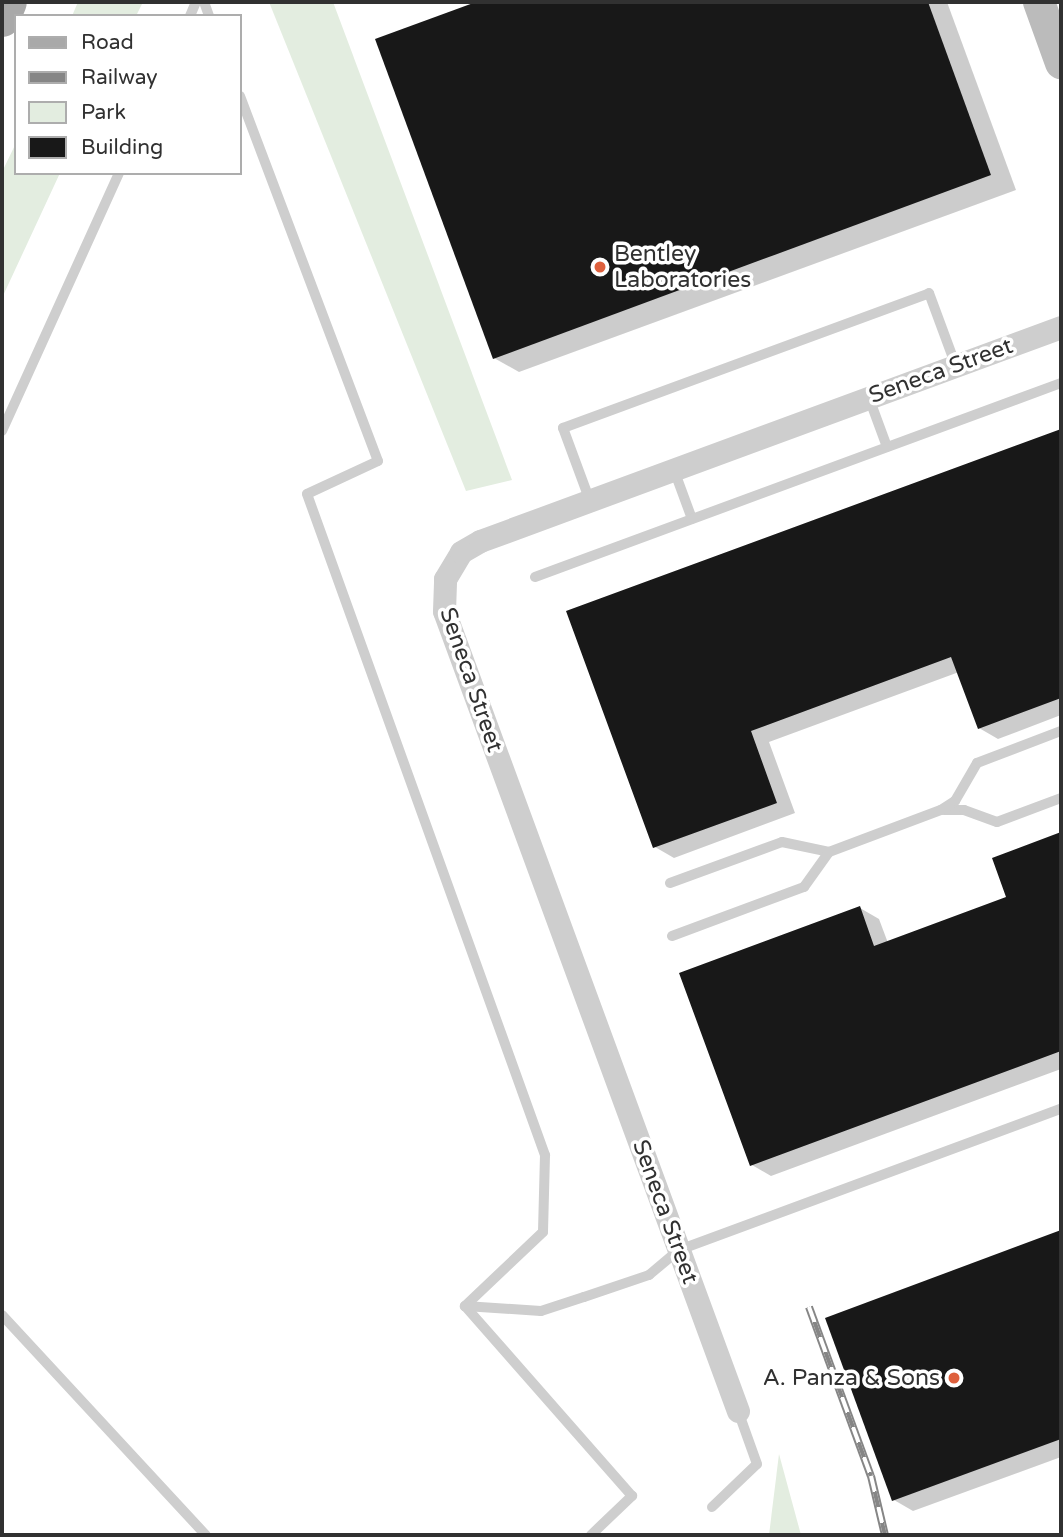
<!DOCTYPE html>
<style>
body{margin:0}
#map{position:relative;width:1063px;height:1537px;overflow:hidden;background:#fff;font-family:"Varela Round",sans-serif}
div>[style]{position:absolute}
.green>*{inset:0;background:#e3ede0}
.shadow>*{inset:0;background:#0003}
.building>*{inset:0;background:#181818}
.lane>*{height:10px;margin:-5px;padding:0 5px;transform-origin:5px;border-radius:5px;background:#cecece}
.street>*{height:23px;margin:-11.5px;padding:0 11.5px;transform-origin:11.5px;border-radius:11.5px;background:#cecece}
.secondary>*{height:32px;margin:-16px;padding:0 16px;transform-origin:16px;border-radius:16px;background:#bbb}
.primary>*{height:35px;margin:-17.5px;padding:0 17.5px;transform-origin:17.5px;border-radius:17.5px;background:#a9a9a9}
.rail>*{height:8px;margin-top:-4px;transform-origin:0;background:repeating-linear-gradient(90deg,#fff 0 16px,#868686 0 32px);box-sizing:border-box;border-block:2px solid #868686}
.dots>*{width:19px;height:19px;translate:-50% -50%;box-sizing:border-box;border:4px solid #fff;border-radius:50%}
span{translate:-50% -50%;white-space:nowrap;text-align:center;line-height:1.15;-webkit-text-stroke:7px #fff;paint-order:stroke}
.poi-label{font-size:23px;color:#313131}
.left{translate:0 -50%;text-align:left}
.right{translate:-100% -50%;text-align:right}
.street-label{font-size:23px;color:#313131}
.frame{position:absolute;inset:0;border:4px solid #313131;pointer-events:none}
.legend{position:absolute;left:14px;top:14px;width:228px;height:161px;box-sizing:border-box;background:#fff;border:2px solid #adadad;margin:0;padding:9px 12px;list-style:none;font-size:21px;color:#313131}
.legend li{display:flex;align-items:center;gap:14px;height:35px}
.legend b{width:35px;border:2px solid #adadad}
</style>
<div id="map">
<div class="green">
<i style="clip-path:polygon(78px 2px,143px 2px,136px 16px,72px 16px)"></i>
<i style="clip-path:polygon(269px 2px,333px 2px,512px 480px,466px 491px)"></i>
<i style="clip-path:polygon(16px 143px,16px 173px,60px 173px,2px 298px,2px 172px)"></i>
<i style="clip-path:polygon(779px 1454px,801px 1535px,769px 1535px)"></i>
</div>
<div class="shadow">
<i style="clip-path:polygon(481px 2px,947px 2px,1016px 190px,519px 372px,494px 358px,378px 40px)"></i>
<i style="clip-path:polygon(1061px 431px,1061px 715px,998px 739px,979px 728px,959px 672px,769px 742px,795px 813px,674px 858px,655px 847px,568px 612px)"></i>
<i style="clip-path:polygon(1061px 834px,1061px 1069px,771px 1176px,752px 1165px,860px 908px,879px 919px,888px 943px,1008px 898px,994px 859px)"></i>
<i style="clip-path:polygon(1061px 1232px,1061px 1457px,913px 1511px,894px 1500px,827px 1319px)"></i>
</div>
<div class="building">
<i style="clip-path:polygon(476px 2px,928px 2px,991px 175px,493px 359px,375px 39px)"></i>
<i style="clip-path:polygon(1061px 429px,1061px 698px,978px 729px,951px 657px,751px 731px,777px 803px,653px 848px,566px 611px)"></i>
<i style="clip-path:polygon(1061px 832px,1061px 1051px,750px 1166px,679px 973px,860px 906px,874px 946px,1006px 897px,992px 858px)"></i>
<i style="clip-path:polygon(1061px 1230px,1061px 1439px,892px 1501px,825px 1318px)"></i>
</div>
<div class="lane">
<i style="left:204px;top:2px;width:15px;rotate:70deg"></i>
<i style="left:190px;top:16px;width:15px;rotate:-67deg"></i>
<i style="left:240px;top:96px;width:390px;rotate:69.3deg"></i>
<i style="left:378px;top:461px;width:78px;rotate:155.1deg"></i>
<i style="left:307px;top:494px;width:703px;rotate:70.2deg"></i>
<i style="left:545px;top:1155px;width:77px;rotate:91.5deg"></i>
<i style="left:543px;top:1232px;width:108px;rotate:136.5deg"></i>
<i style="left:869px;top:398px;width:52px;rotate:69.8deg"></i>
<i style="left:2px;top:431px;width:283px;rotate:-65.6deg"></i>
<i style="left:674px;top:470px;width:52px;rotate:69.8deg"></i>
<i style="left:590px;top:501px;width:78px;rotate:-110.3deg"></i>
<i style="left:563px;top:428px;width:390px;rotate:-20.2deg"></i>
<i style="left:929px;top:293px;width:78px;rotate:69.7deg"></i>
<i style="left:535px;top:577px;width:561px;rotate:-20.25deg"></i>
<i style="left:944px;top:810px;width:20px"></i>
<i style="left:964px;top:810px;width:35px;rotate:20deg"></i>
<i style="left:997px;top:822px;width:68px;rotate:-20.6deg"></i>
<i style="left:670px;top:883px;width:119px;rotate:-20.1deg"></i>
<i style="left:782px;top:842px;width:48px;rotate:12deg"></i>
<i style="left:829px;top:852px;width:120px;rotate:-20.6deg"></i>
<i style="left:941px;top:810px;width:17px;rotate:-33deg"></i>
<i style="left:955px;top:801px;width:44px;rotate:-59.9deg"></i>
<i style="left:977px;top:763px;width:90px;rotate:-20.9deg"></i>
<i style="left:672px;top:936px;width:141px;rotate:-20.4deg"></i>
<i style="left:804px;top:887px;width:43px;rotate:-54.5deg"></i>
<i style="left:2px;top:1315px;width:300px;rotate:47.2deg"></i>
<i style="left:712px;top:1507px;width:62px;rotate:-43.7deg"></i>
<i style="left:757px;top:1464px;width:56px;rotate:-109.7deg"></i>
<i style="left:591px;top:1535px;width:57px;rotate:-43.6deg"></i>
<i style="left:632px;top:1496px;width:253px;rotate:-131.3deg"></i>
<i style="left:465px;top:1306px;width:76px;rotate:3.8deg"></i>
<i style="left:541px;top:1311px;width:45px;rotate:-18deg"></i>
<i style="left:584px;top:1297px;width:69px;rotate:-18.7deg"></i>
<i style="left:649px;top:1275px;width:39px;rotate:-40deg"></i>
<i style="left:679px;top:1250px;width:407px;rotate:-20.3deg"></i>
</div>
<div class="street">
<i style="left:738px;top:1411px;width:852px;rotate:-110.18deg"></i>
<i style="left:444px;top:611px;width:32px;rotate:-88deg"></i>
<i style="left:445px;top:579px;width:31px;rotate:-59deg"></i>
<i style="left:461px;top:552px;width:22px;rotate:-30deg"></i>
<i style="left:480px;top:541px;width:619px;rotate:-20.22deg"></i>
</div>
<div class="secondary">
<i style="left:1039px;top:2px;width:65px;rotate:70.2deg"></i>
</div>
<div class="primary">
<i style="left:2px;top:19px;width:18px;rotate:-68deg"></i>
</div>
<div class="rail">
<i style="left:809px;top:1307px;width:180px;rotate:69.9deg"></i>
<i style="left:871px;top:1476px;width:61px;rotate:76.7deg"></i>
</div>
<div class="dots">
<i style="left:600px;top:267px;background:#de603d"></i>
<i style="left:954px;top:1378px;background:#de603d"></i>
</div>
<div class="poi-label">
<span class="left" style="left:614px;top:267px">Bentley<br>Laboratories</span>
<span class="right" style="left:940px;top:1378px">A. Panza &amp; Sons</span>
</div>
<div class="street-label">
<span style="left:941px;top:371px;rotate:-20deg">Seneca Street</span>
<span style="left:471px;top:680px;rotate:71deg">Seneca Street</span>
<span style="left:665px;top:1212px;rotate:70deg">Seneca Street</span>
</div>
<div class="frame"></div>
<ul class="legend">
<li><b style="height:9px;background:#a9a9a9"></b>Road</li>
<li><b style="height:9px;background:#868686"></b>Railway</li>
<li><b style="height:19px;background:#e3ede0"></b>Park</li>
<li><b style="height:19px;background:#181818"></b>Building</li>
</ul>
</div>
